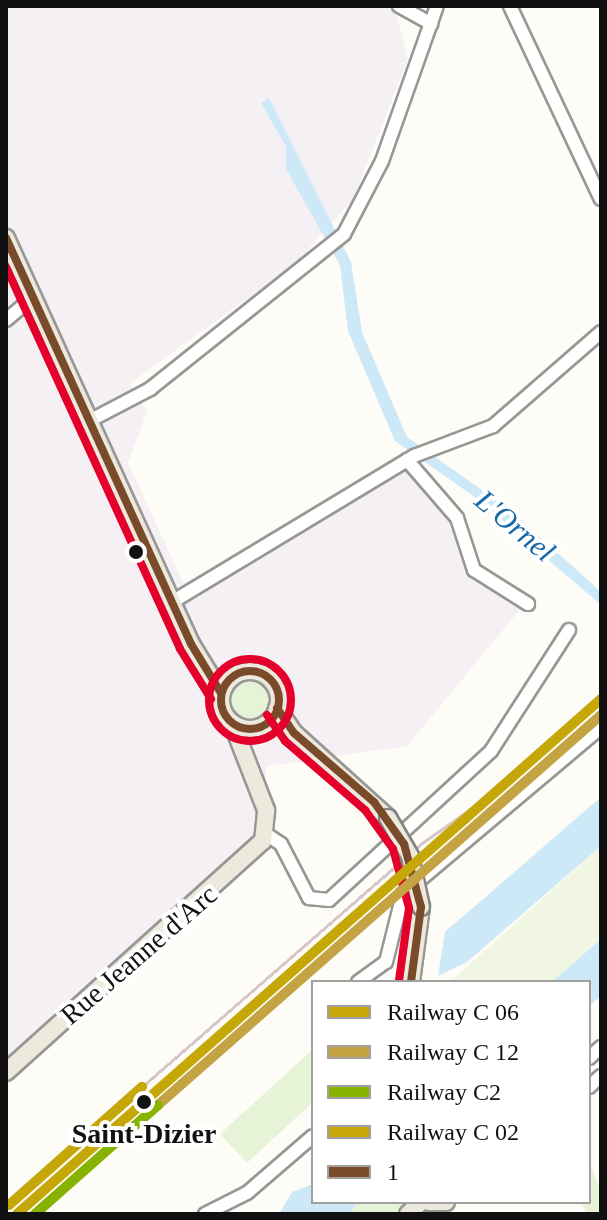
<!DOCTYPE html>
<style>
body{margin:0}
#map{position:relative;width:607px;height:1220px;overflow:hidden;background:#fdfcf7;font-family:Georgia,serif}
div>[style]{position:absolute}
.industrial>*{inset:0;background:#f5f0f3}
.green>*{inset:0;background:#e7f3d7}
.round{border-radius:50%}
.pitch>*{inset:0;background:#f0f6e1}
.water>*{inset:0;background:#cde8f7}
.roads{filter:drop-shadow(2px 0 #979795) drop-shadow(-2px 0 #979795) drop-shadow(0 2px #979795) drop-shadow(0 -2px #979795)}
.minor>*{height:12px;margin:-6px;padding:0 6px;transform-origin:6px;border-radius:6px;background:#fffffe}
.major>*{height:16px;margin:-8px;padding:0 8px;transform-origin:8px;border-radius:8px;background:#ede9dc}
.major>.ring{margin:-8px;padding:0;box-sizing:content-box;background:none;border:16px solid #ede9dc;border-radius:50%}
.rail>*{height:3px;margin:-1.5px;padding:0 1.5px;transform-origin:1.5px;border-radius:1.5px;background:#d9c6c7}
.bridges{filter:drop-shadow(2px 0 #858482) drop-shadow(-2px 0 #858482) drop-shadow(0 2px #858482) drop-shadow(0 -2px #858482)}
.major-bridge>*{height:16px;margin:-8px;padding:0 8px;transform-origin:8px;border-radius:8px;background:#ede9dc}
.bus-1>*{height:8px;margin:-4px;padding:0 4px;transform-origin:4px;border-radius:4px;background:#7a4b2a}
.bus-1>.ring{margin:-4px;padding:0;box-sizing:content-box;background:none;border:8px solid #7a4b2a;border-radius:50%}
.bus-2>*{height:8px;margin:-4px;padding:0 4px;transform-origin:4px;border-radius:4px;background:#e4002b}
.bus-2>.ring{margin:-4px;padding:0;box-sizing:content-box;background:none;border:8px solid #e4002b;border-radius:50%}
.rail-1>*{height:10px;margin:-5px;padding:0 5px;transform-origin:5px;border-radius:5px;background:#c5a707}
.rail-2>*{height:10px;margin:-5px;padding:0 5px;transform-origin:5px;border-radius:5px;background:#c3a342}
.rail-3>*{height:10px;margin:-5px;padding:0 5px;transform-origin:5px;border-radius:5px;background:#86b301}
.rail-4>*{height:10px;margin:-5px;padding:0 5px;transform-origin:5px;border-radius:5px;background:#c5a707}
.dots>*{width:22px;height:22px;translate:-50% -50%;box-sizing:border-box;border:4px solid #fff;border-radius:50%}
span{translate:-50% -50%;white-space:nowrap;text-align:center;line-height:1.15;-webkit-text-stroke:8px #fff;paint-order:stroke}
.street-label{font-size:28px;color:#111}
.stop-label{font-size:28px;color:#111;font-weight:700}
.water-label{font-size:30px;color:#1768a6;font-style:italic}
.frame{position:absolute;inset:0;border:8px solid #111;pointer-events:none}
.legend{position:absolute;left:311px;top:980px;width:280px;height:224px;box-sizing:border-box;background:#fff;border:2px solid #a0a0a0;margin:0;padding:10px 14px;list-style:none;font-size:24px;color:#111}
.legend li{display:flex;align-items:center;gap:16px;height:40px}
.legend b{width:40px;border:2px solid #a0a0a0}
</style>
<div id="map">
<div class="industrial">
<i style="clip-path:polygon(6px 6px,394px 6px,408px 59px,353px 199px,295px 264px,129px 384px,147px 411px,128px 463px,184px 584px,404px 451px,458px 519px,474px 563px,527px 601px,407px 746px,266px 766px,265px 828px,6px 1059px)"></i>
</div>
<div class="green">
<i class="round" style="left:227px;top:678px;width:44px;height:44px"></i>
<i style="clip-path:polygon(313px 1049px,313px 1102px,247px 1163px,220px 1134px)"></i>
<i style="clip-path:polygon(589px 1161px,601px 1191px,601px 1214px,588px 1214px,580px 1202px,589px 1202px)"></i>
<i style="clip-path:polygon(357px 1202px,405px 1202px,394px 1214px,351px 1214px)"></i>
</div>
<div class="pitch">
<i style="clip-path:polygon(601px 846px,601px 939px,552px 982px,450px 982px)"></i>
</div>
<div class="water">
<i style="clip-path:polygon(269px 98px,351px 262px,362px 332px,407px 437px,510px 510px,600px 591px,601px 605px,479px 500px,395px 441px,348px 331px,340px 265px,286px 169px,286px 146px,261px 103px)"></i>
<i style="clip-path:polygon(601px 797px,601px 846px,467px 962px,438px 976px,445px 932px)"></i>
<i style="clip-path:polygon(601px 939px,601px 996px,589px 1006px,589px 982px,552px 982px)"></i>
<i style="clip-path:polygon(313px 1184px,313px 1202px,357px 1202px,351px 1214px,279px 1214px,292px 1192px)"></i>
</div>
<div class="roads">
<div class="minor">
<i style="left:399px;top:6px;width:37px;rotate:29deg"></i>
<i style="left:510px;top:6px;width:213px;rotate:64.8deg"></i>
<i style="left:6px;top:320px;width:35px;rotate:-40deg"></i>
<i style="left:91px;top:420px;width:67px;rotate:-27.7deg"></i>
<i style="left:150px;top:389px;width:248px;rotate:-38.6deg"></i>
<i style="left:344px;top:234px;width:82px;rotate:-62.5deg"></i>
<i style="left:382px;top:161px;width:164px;rotate:-70.5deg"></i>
<i style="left:407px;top:460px;width:77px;rotate:49.2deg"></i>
<i style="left:457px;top:518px;width:55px;rotate:71.9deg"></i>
<i style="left:474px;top:570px;width:64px;rotate:32.2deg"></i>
<i style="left:172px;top:602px;width:283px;rotate:-31.1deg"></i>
<i style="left:414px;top:456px;width:85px;rotate:-20.8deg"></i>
<i style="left:493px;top:426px;width:143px;rotate:-41deg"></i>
<i style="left:266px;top:834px;width:18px;rotate:34deg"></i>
<i style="left:281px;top:844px;width:61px;rotate:62.6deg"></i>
<i style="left:309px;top:898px;width:20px;rotate:6deg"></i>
<i style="left:329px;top:900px;width:220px;rotate:-42.6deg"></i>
<i style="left:491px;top:751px;width:144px;rotate:-57.2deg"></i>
<i style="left:358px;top:982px;width:34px;rotate:-36deg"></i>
<i style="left:386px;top:962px;width:70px;rotate:-76deg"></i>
<i style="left:403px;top:894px;width:259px;rotate:-40.1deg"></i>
<i style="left:589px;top:1058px;width:16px;rotate:-43deg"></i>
<i style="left:589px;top:1087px;width:16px;rotate:-43deg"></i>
<i style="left:205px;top:1214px;width:47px;rotate:-26.6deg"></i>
<i style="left:247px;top:1193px;width:87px;rotate:-40.8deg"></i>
</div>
<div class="major">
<i style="left:6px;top:238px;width:446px;rotate:65.5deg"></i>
<i style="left:191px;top:644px;width:57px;rotate:58.5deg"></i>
<i class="ring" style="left:221px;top:671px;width:42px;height:42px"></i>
<i style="left:277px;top:708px;width:30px;rotate:56deg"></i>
<i style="left:294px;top:733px;width:127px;rotate:42.1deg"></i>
<i style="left:411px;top:982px;width:76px;rotate:-82.4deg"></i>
<i style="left:6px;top:1072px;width:346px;rotate:-42deg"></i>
<i style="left:263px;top:841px;width:31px;rotate:-84deg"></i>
<i style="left:266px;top:810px;width:93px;rotate:-111.3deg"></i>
<i style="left:429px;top:1202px;width:17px"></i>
<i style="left:408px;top:1214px;width:18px;rotate:-43deg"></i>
</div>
</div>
<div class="rail">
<i style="left:6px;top:1205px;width:551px;rotate:-41.03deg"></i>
<i style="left:422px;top:843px;width:95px;rotate:-35.2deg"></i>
</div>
<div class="bridges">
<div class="major-bridge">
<i style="left:388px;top:818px;width:44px;rotate:59.9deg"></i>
<i style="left:410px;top:856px;width:52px;rotate:77.8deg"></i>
</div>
</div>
<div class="bus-1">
<i style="left:6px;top:238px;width:446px;rotate:65.5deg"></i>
<i style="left:191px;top:644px;width:57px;rotate:58.5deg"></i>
<i class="ring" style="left:221px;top:671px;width:50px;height:50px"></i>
<i style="left:277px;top:708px;width:30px;rotate:56deg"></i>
<i style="left:294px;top:733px;width:106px;rotate:40.8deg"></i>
<i style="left:374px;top:802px;width:52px;rotate:54.5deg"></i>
<i style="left:404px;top:844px;width:65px;rotate:74.9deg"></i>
<i style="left:421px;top:907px;width:76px;rotate:97.6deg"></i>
</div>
<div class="bus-2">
<i style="left:6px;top:267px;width:420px;rotate:65.5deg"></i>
<i style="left:180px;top:649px;width:59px;rotate:58.2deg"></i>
<i class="ring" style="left:209px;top:659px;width:74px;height:74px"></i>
<i style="left:267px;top:715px;width:32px;rotate:55deg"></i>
<i style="left:285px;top:741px;width:106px;rotate:40.8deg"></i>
<i style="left:365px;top:810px;width:48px;rotate:54.3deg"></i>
<i style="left:393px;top:849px;width:61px;rotate:74.8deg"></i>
<i style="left:409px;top:908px;width:73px;rotate:97.9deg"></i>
</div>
<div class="rail-1">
<i style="left:17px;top:1214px;width:779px;rotate:-41.41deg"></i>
</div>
<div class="rail-2">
<i style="left:158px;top:1105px;width:590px;rotate:-41.36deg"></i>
</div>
<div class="rail-3">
<i style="left:35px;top:1214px;width:164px;rotate:-41.5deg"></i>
</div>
<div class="rail-4">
<i style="left:9px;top:1205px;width:178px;rotate:-41.6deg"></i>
</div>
<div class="dots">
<i style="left:136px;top:552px;background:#111"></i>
<i style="left:144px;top:1102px;background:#111"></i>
</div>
<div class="street-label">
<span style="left:139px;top:955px;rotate:-41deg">Rue Jeanne d'Arc</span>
</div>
<div class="stop-label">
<span style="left:144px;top:1134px">Saint-Dizier</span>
</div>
<div class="water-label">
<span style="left:515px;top:526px;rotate:40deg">L'Ornel</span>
</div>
<div class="frame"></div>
<ul class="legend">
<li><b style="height:10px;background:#c5a707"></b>Railway C 06</li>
<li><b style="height:10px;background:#c3a342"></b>Railway C 12</li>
<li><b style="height:10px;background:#86b301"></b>Railway C2</li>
<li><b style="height:10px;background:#c5a707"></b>Railway C 02</li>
<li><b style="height:10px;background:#7a4b2a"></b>1</li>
</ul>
</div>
